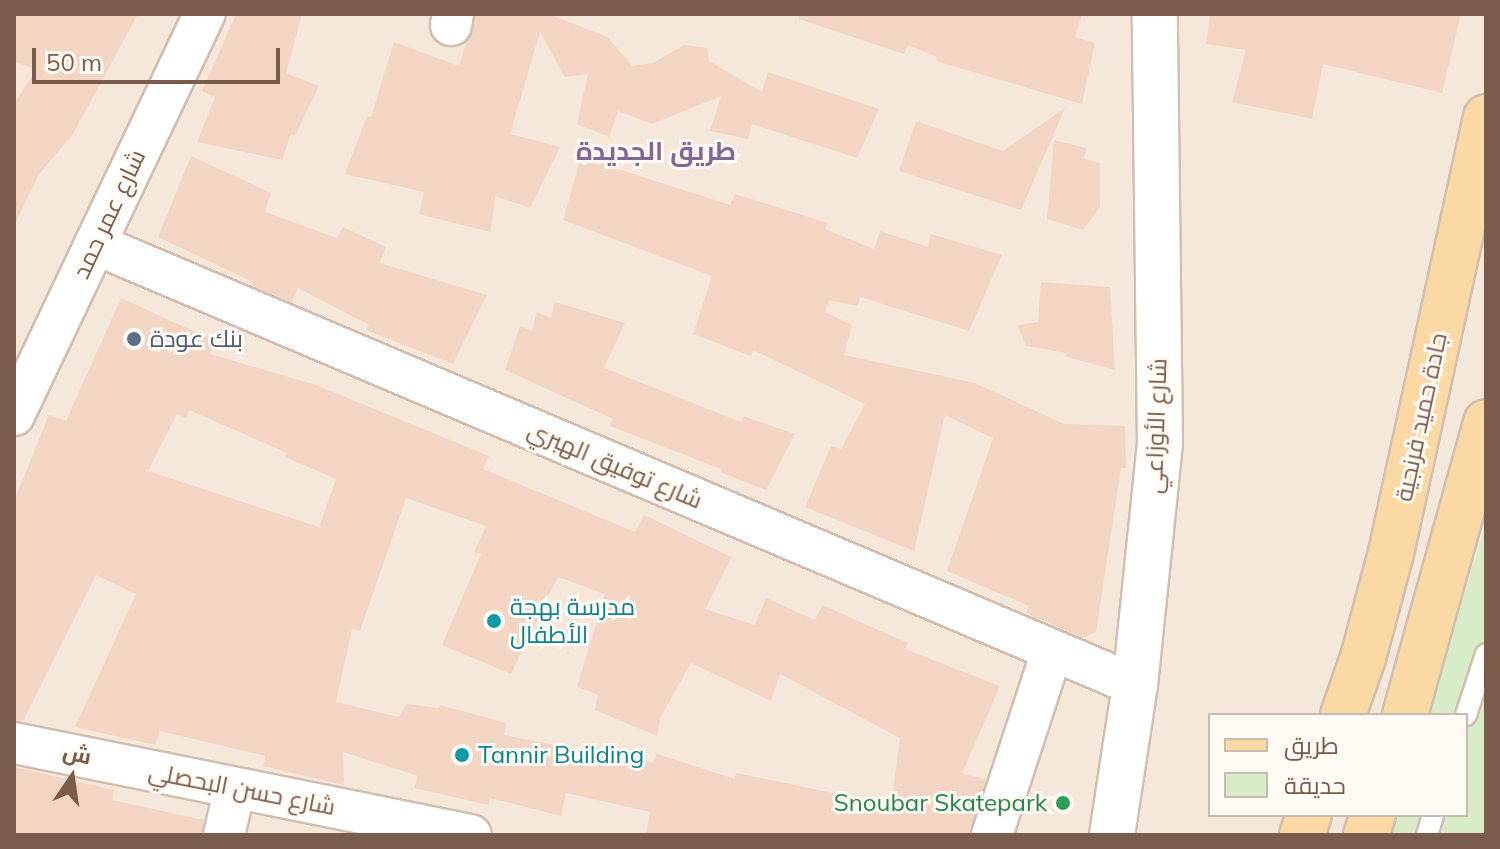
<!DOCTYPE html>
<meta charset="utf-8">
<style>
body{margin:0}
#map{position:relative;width:1500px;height:849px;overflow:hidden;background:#fdf6ec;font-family:Mulish,Cairo,sans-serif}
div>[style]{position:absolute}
.residential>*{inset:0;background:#f5e8da}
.green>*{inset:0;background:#d8ecc9}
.building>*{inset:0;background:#f3d5c3}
.roads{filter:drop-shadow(2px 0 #d1beb0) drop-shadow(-2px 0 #d1beb0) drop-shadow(0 2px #d1beb0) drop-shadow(0 -2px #d1beb0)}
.service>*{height:20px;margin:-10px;padding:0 10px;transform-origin:10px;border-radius:10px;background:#fff}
.minor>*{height:40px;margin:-20px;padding:0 20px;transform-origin:20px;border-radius:20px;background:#fff}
.tertiary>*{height:44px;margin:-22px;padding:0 22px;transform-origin:22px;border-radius:22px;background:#fff}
.primary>*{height:44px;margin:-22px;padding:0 22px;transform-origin:22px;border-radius:22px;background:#fbd9a5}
.dots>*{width:22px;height:22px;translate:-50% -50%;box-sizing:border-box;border:4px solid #fffaf3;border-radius:50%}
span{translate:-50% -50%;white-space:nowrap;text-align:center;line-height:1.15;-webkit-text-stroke:6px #fffaf3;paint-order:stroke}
.street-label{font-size:24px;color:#7a5c4d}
.service-label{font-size:24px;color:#4e5e75}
.left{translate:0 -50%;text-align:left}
.culture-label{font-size:24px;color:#0d838f}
.leisure-label{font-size:24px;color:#27864d}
.right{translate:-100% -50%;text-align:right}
.neighbourhood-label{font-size:26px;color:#846695;font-weight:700}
.frame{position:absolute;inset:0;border:16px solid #7a5c4d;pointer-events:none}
.legend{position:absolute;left:1208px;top:713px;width:260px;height:104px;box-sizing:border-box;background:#fffaf3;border:2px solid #cabbb1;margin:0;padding:10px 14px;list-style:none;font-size:24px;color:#7a5c4d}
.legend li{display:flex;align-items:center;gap:16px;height:40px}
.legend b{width:40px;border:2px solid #cabbb1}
.north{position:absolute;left:32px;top:737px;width:80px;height:80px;-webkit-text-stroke:6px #fffaf3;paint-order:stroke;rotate:13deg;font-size:22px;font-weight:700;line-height:32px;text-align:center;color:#7a5c4d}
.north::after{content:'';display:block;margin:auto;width:28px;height:36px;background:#7a5c4d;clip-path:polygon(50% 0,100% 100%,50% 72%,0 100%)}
.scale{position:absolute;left:32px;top:48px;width:248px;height:36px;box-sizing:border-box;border:4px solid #7a5c4d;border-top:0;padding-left:10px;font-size:24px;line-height:28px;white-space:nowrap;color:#7a5c4d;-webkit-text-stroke:6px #fffaf3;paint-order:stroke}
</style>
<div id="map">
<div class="residential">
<i style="clip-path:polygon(evenodd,14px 14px,1486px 14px,1486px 835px,14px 835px,14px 14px,1210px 715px,1466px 715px,1466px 815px,1210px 815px,1210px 715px)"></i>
</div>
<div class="green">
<i style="clip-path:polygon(1486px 525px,1486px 835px,1390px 835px,1396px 815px,1466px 815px,1466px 715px,1427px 715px)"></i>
</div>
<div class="building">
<i style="clip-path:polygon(14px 14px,138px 14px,73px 134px,39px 174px,14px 226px,14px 104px,36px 70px,14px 61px)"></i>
<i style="clip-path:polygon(236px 14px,302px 14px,286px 73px,319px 86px,295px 136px,291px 134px,282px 160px,197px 142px,215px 97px,202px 91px)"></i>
<i style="clip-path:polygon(475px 14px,548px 14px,608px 37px,632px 66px,653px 63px,684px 45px,707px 48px,709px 61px,762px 92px,768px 72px,879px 109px,857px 158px,752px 124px,748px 139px,710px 131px,721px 96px,652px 124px,618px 111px,609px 137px,577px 124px,588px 74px,565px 77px,540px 32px,510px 134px,560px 147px,530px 208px,495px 196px,491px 232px,419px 214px,424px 192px,345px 174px,367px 116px,371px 117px,394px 42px,459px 66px)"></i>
<i style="clip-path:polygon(800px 14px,1082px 14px,1075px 37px,1095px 43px,1082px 104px,936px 61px,937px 57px,908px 45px,904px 54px,799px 19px)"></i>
<i style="clip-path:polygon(1210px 14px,1461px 14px,1442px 93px,1323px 64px,1312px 119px,1232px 102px,1246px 50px,1206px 44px)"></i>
<i style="clip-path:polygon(1065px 108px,1021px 210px,899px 171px,916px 121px,1003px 151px)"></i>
<i style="clip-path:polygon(1054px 140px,1086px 148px,1084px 159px,1100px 163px,1100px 207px,1083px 230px,1047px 219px)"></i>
<i style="clip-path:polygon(191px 156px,271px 193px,265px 212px,337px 238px,343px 227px,386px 247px,380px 263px,487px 295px,453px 364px,366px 330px,369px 325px,298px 288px,292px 303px,251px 285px,253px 282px,158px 237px)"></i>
<i style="clip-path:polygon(581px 157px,730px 205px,735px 194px,828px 223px,825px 229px,874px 249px,880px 231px,928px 247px,931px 234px,1002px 255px,969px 331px,860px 297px,857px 306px,829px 300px,825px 312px,852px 325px,844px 355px,975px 383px,1064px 424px,1125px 426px,1126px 468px,1121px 468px,1096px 632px,1082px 638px,1026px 613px,1029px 606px,947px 571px,993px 438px,945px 415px,914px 551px,805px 507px,831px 446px,841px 449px,865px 404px,753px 350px,751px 356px,693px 334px,712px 276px,563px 220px)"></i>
<i style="clip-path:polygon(1041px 282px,1110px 287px,1115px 370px,1067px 357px,1066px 353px,1026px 346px,1018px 325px,1038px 322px)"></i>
<i style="clip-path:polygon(evenodd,121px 298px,215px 341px,210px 354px,316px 385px,489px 456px,483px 469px,635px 532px,644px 515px,732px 557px,705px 609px,755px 625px,766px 598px,815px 620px,822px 605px,908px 643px,905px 649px,1000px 686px,962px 774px,986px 779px,970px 835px,646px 835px,650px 812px,566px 793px,561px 816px,490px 798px,489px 805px,414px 788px,418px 776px,343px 752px,344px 785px,263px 766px,266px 756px,160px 731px,155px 745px,75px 727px,136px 594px,96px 575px,23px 721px,14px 721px,14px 501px,49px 415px,66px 421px,121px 298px,189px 410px,287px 453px,285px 457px,336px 479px,319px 527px,148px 471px,177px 414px,186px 418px,189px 410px,121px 298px,406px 498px,486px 526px,474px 552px,481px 554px,442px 645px,511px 674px,558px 577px,605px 594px,577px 687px,598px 695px,595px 710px,657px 736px,660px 718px,691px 663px,771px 701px,780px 674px,900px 738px,891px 805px,736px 773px,735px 779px,657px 754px,653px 763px,589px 745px,588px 752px,504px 735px,506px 723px,440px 705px,439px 708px,407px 704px,399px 717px,336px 702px,352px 629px,360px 631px,406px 498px)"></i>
<i style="clip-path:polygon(555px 302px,625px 323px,604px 368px,741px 422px,743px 416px,795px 434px,766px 490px,720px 472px,721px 469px,610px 426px,613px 419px,505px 370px,520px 326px,532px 331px,537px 312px,551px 318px)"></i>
<i style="clip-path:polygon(14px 767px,114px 790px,112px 800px,204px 820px,202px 835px,14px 835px)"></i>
</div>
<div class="roads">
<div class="service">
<i style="left:1466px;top:715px;width:64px;rotate:-71.8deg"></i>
<i style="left:1427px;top:835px;width:21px;rotate:-73deg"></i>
</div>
<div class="minor">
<i style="left:451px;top:25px;width:11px;rotate:-80deg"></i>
<i style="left:95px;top:244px;width:1130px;rotate:22.98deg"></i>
<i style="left:14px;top:415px;width:444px;rotate:-64.6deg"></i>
<i style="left:14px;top:743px;width:466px;rotate:11.4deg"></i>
<i style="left:224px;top:835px;width:48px;rotate:-76.8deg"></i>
<i style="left:992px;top:835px;width:194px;rotate:-71.9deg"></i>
</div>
<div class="tertiary">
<i style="left:1112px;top:835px;width:152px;rotate:-81.3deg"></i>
<i style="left:1135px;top:685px;width:242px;rotate:-84.1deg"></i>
<i style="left:1160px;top:444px;width:430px;rotate:-90.7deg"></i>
</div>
<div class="primary">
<i style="left:1343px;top:715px;width:60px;rotate:-70.7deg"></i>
<i style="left:1363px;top:658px;width:109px;rotate:-75.1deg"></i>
<i style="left:1391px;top:553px;width:446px;rotate:-77.7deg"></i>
<i style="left:1405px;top:715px;width:304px;rotate:-74.5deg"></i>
<i style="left:1302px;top:835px;width:21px;rotate:-71deg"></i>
<i style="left:1366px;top:835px;width:21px;rotate:-71deg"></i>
</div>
</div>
<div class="dots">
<i style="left:134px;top:339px;background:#5c6f8a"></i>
<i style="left:494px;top:621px;background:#0f9aa8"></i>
<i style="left:462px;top:755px;background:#0f9aa8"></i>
<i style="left:1063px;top:803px;background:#2e9e5b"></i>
</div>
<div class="street-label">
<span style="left:109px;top:214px;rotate:-65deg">شارع عمر حمد</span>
<span style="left:1421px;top:417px;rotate:-78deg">جادة حميد فرنجية</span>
<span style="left:1156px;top:426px;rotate:-88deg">شارع الأوزاعي</span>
<span style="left:615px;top:465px;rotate:23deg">شارع توفيق الهبري</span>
<span style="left:242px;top:789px;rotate:11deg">شارع حسن البحصلي</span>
</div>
<div class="service-label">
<span class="left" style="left:150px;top:339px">بنك عودة</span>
</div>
<div class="culture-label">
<span class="left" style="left:510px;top:621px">مدرسة بهجة<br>الأطفال</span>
<span class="left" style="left:478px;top:755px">Tannir Building</span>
</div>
<div class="leisure-label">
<span class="right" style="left:1047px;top:803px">Snoubar Skatepark</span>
</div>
<div class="neighbourhood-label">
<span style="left:656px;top:151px">طريق الجديدة</span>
</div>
<div class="frame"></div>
<ul class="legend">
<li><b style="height:10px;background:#fbd9a5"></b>طريق</li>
<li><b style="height:22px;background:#d8ecc9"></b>حديقة</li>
</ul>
<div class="north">ش</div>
<div class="scale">50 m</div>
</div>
